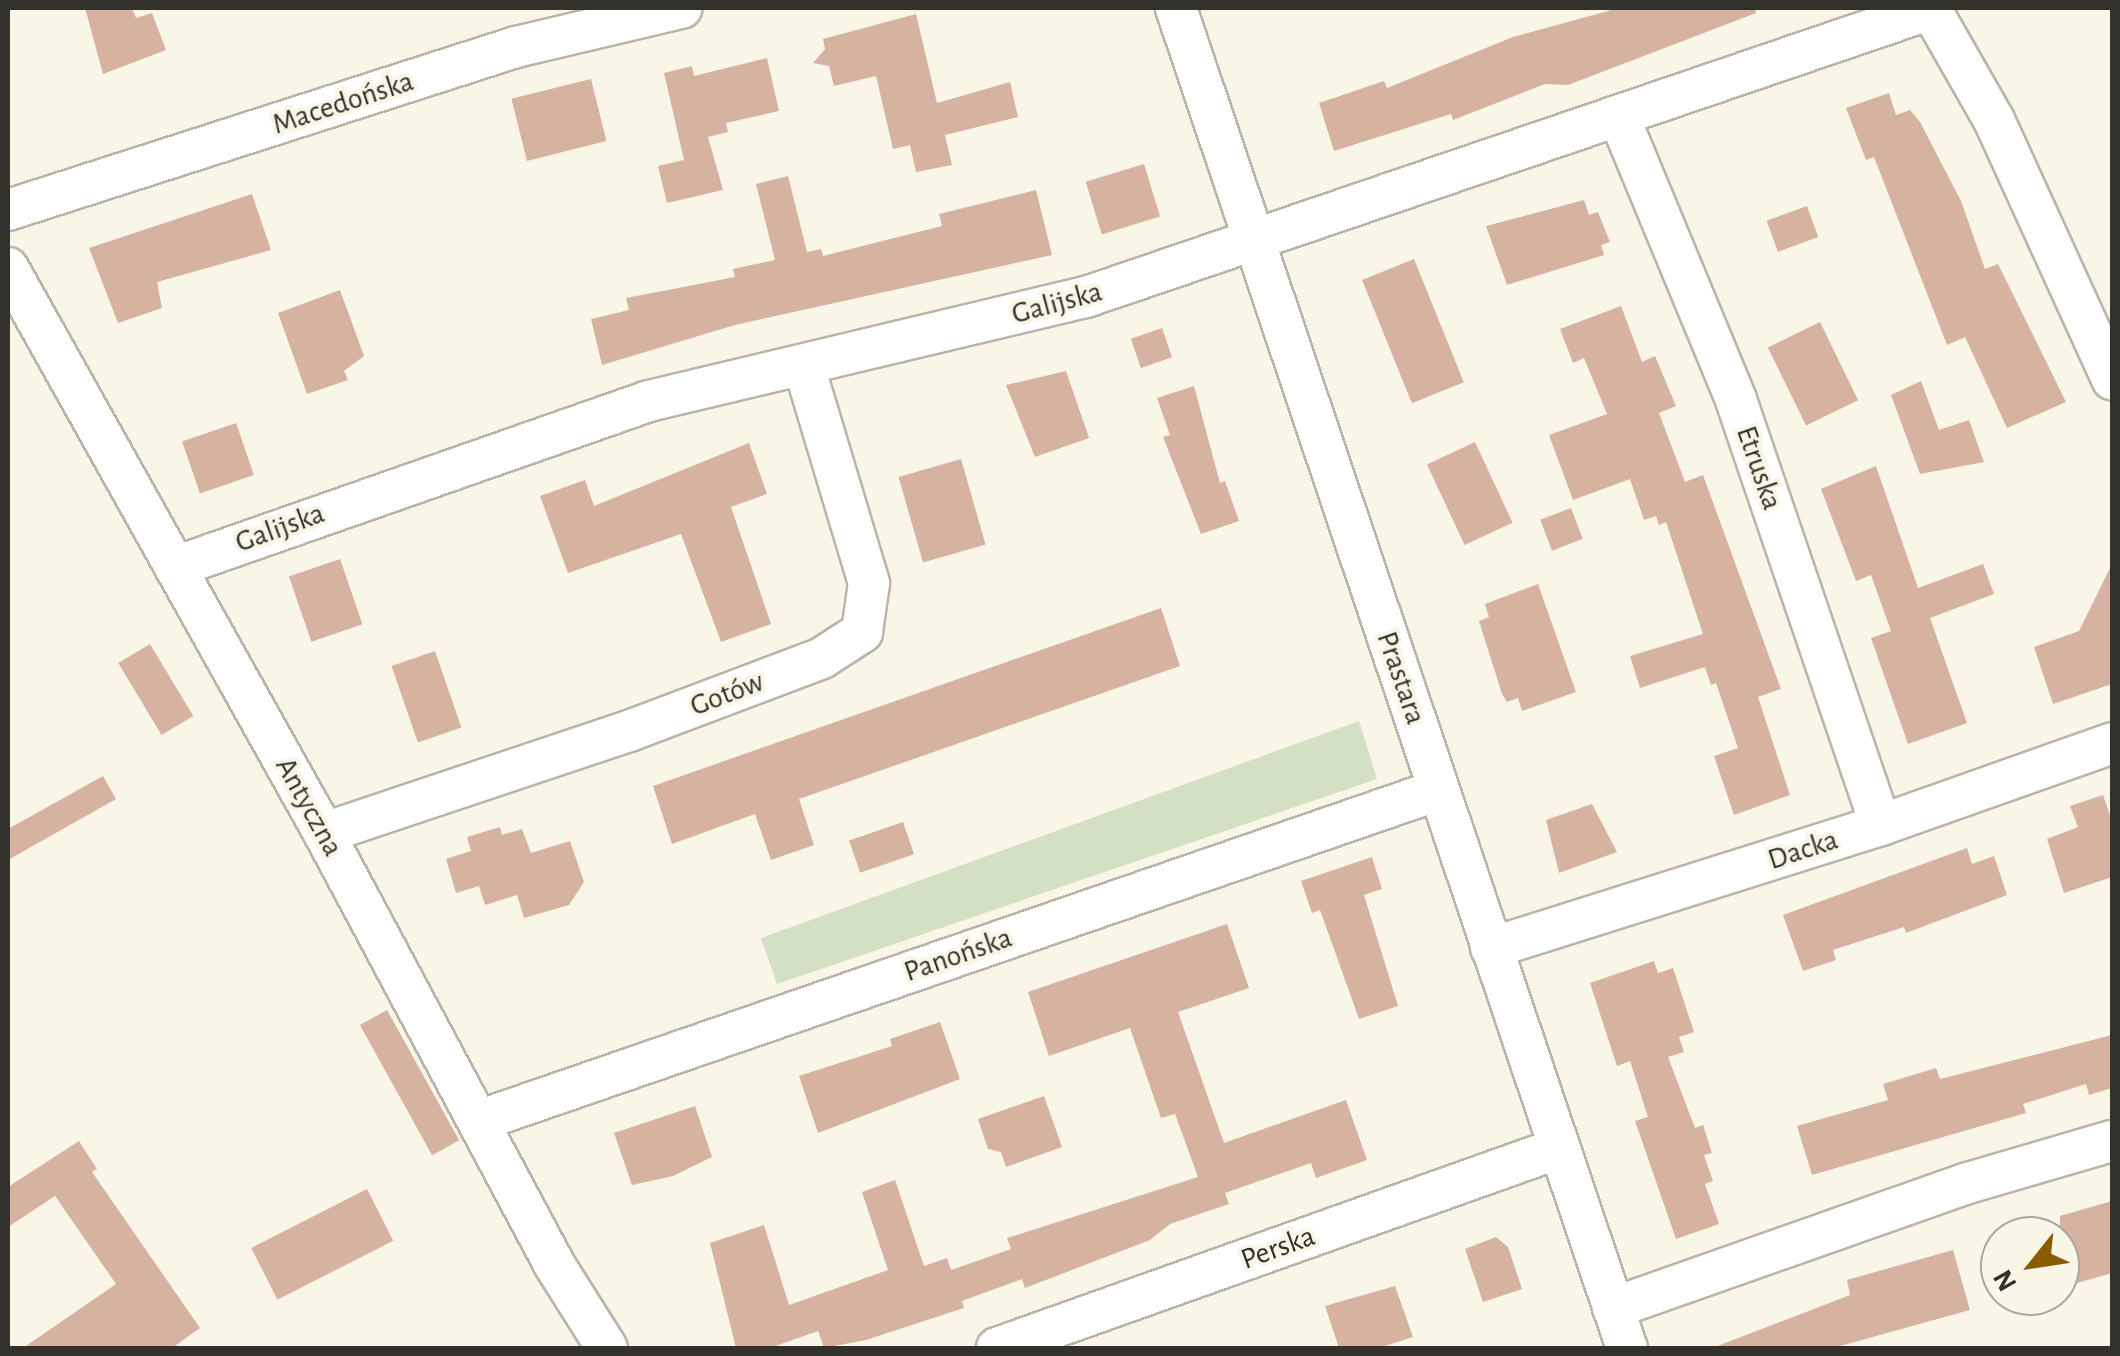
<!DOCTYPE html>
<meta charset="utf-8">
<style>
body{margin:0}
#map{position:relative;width:2120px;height:1356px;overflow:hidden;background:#f9f5e7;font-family:"Alegreya Sans",sans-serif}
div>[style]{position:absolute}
.green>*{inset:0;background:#d3e0c4}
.building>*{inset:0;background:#d6b2a1;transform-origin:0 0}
.roads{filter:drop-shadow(2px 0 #b9b5a8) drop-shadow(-2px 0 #b9b5a8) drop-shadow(0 2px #b9b5a8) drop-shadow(0 -2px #b9b5a8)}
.minor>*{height:40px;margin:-20px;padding:0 20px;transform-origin:20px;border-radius:20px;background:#fff}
span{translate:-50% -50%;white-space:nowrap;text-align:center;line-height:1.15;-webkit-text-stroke:8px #f9f5e7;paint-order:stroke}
.street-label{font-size:30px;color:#33312c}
.frame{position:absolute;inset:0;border:10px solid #33312c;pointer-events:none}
.north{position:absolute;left:1980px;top:1216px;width:100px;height:100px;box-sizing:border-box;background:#f9f5e7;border:2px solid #aaa79c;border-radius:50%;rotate:240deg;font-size:28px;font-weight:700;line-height:40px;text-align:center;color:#33312c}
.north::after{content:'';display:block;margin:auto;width:35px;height:45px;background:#8a5c00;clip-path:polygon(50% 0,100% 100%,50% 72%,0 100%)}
</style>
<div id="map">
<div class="green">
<i style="clip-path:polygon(1359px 721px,1377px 779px,777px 984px,761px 938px)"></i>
</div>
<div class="building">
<i style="clip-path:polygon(85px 8px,132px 8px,136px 18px,152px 13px,166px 50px,103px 74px)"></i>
<i style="clip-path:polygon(1619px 8px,1755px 8px,1756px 13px,1568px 85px,1545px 84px,1453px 120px,1451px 114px,1334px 151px,1319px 103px,1384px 81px,1387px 88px,1513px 37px)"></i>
<i style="clip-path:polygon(916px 14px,937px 103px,1010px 82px,1018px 117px,945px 135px,952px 165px,916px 172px,910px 145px,893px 149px,876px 76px,834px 86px,829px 66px,813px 63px,825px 49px,823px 39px)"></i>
<i style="clip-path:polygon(767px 58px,779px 111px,726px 123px,728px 132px,708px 137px,723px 190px,667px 203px,658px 166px,684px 160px,664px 73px,692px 66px,694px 76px)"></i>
<i style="left:591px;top:79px;width:64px;height:82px;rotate:76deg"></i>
<i style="clip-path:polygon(1889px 93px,1896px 115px,1910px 110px,1920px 122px,1961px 201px,1985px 269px,1998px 264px,2066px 402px,2007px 428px,1965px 337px,1947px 345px,1874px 157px,1866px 160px,1846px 108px)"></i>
<i style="left:1144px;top:164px;width:55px;height:61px;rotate:73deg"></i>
<i style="clip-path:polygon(788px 176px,807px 252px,821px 249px,823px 256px,942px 226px,939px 214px,1036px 190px,1052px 255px,735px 325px,602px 365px,591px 319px,629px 310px,626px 298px,735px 277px,733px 269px,775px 260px,756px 184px)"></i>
<i style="clip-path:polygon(252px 194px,271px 250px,157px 282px,162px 308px,118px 323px,89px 248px)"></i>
<i style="clip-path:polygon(1584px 200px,1589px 215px,1598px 212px,1610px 242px,1601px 245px,1604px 255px,1507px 285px,1486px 226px)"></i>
<i style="left:1807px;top:206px;width:33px;height:43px;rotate:70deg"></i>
<i style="left:1414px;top:259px;width:133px;height:56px;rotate:68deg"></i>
<i style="clip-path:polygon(340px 290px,364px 356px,344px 371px,348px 380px,307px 394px,278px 313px)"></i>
<i style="clip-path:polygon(1621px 306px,1642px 362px,1655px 356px,1676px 406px,1659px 413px,1685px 482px,1703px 475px,1781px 689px,1758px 697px,1790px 795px,1734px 815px,1714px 756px,1738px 748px,1716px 683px,1711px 685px,1705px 667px,1640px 688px,1630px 656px,1703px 634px,1666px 522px,1659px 525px,1656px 516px,1644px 520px,1630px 479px,1573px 500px,1549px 435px,1607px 414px,1584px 358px,1573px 363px,1560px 329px)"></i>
<i style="left:1820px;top:322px;width:87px;height:58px;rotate:64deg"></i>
<i style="left:1162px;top:328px;width:31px;height:33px;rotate:71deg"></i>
<i style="clip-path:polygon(1066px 371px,1089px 438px,1035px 457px,1006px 385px)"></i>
<i style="clip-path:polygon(1921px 381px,1939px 430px,1969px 420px,1984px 462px,1920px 474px,1891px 395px)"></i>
<i style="clip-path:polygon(1194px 386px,1220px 483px,1225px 481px,1239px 521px,1201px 534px,1163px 437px,1170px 435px,1157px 398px)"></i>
<i style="left:236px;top:423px;width:55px;height:57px;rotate:71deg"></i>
<i style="left:1475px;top:442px;width:89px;height:53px;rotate:65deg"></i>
<i style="clip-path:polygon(749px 443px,767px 494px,731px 507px,771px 624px,721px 642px,681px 534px,568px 573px,540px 496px,585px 480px,594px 506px)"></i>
<i style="left:961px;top:459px;width:89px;height:65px;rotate:74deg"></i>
<i style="clip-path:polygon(1876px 466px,1918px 588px,1983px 564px,1994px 594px,1930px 618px,1967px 723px,1908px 744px,1871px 638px,1891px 631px,1871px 575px,1856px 581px,1821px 489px)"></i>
<i style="left:1571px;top:508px;width:33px;height:33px;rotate:69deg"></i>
<i style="left:340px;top:559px;width:69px;height:54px;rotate:71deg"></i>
<i style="clip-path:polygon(2112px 564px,2112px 684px,2053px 704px,2034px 647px,2079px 631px)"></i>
<i style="clip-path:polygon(1538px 584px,1576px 692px,1522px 711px,1518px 698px,1507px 702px,1502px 694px,1479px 621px,1489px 617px,1485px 604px)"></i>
<i style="clip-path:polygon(1161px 608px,1180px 666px,799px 799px,814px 845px,771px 860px,755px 814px,672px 844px,653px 786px)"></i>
<i style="left:150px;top:644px;width:84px;height:37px;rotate:59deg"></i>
<i style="left:435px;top:651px;width:81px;height:46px;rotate:71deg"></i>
<i style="clip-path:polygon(103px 776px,116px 799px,8px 860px,8px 829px)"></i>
<i style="clip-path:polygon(2103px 795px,2112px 821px,2112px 877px,2064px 893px,2047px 839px,2078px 827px,2070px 806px)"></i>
<i style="clip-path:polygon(1592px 804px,1617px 852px,1559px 873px,1546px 820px)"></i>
<i style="left:903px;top:822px;width:34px;height:57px;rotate:71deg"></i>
<i style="clip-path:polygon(500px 827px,502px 835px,522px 829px,531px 853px,570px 841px,584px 882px,569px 905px,524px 918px,517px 895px,485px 905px,479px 886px,456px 893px,446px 859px,471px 851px,467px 837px)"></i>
<i style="clip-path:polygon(1967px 848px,1972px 864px,1994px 856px,2007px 895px,1906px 933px,1904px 927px,1833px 950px,1836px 960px,1803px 971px,1783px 915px)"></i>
<i style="clip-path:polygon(1372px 857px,1382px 889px,1364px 895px,1398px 1006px,1359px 1019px,1320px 910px,1312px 913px,1301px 881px)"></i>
<i style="clip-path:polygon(1227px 924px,1249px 988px,1178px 1012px,1224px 1143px,1346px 1100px,1367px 1160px,1316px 1178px,1311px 1163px,1225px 1193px,1229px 1204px,1170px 1224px,1150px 1240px,1025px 1288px,1022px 1279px,962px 1301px,964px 1308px,866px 1340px,824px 1348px,818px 1331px,770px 1348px,736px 1348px,710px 1243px,764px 1225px,789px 1305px,888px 1270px,862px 1192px,895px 1180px,924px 1266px,947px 1258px,951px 1270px,1011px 1249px,1007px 1238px,1198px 1177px,1175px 1114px,1161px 1118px,1130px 1028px,1049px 1056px,1028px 992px)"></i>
<i style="clip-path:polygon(1654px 961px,1658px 973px,1673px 968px,1694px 1032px,1679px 1037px,1684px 1052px,1668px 1057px,1695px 1128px,1703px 1125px,1712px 1153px,1704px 1155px,1713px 1181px,1705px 1184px,1719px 1224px,1676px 1239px,1635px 1121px,1648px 1117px,1630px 1061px,1617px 1066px,1590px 983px)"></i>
<i style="left:387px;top:1010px;width:149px;height:31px;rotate:61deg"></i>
<i style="clip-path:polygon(940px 1022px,960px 1079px,818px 1133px,799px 1076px,892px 1046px,890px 1039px)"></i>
<i style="clip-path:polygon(2112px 1035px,2112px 1088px,2089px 1095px,2086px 1084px,2023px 1104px,2026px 1113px,1812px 1175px,1797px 1126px,1888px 1100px,1883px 1084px,1936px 1068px,1940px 1079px)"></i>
<i style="clip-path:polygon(1044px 1096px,1062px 1147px,1006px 1167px,1001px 1152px,988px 1149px,978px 1119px)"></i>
<i style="clip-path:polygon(695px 1106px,712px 1157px,673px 1176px,632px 1185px,614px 1133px)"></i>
<i style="clip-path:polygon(79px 1141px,97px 1169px,92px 1172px,200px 1328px,172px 1348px,23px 1348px,116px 1284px,55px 1196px,8px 1227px,8px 1187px)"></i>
<i style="left:367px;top:1189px;width:58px;height:130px;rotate:63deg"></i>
<i style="clip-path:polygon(2112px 1201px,2112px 1273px,2060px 1288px,2060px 1216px)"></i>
<i style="clip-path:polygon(1496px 1237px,1508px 1247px,1522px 1289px,1483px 1302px,1465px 1249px)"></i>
<i style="clip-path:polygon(1953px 1250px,1970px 1310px,1833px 1348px,1712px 1348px,1850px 1295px,1847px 1280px)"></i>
<i style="clip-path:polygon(1395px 1286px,1413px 1337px,1379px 1348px,1339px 1348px,1325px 1306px)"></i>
</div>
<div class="roads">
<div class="minor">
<i style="left:1176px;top:8px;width:1414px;rotate:71.4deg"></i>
<i style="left:1930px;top:8px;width:129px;rotate:60.3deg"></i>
<i style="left:1994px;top:120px;width:285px;rotate:65.5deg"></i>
<i style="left:1619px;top:117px;width:306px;rotate:67.5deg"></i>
<i style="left:1736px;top:400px;width:449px;rotate:71.2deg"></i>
<i style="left:8px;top:210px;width:534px;rotate:-17.79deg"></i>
<i style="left:516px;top:47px;width:170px;rotate:-13.3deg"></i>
<i style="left:8px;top:268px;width:647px;rotate:60.78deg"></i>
<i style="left:324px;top:833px;width:489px;rotate:61.9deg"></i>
<i style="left:554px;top:1264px;width:99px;rotate:57.8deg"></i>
<i style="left:175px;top:567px;width:502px;rotate:-19.3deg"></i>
<i style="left:649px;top:401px;width:449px;rotate:-13.4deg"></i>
<i style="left:1086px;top:297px;width:893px;rotate:-18.82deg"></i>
<i style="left:324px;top:833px;width:322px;rotate:-18.5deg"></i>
<i style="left:629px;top:731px;width:206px;rotate:-20.7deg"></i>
<i style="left:822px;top:658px;width:48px;rotate:-33deg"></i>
<i style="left:862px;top:632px;width:49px;rotate:-81.9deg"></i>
<i style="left:869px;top:583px;width:227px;rotate:-106.7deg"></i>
<i style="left:1491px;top:948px;width:409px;rotate:-17.5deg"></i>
<i style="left:1881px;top:825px;width:245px;rotate:-19.5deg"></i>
<i style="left:478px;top:1121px;width:1015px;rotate:-19.02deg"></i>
<i style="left:1613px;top:1308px;width:376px;rotate:-19.4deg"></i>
<i style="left:1968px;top:1183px;width:150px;rotate:-16.3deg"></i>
<i style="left:997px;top:1348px;width:597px;rotate:-19.59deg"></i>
</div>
</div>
<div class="street-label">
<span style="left:343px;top:103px;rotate:-18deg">Macedońska</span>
<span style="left:1057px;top:303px;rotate:-15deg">Galijska</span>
<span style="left:1759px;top:468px;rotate:71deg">Etruska</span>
<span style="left:280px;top:528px;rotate:-20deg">Galijska</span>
<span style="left:1401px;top:678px;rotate:71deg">Prastara</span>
<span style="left:727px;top:694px;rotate:-21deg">Gotów</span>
<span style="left:309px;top:807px;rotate:61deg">Antyczna</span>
<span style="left:1803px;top:850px;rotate:-18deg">Dacka</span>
<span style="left:958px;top:955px;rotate:-19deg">Panońska</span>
<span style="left:1278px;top:1248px;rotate:-20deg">Perska</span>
</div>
<div class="frame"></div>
<div class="north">N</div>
</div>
